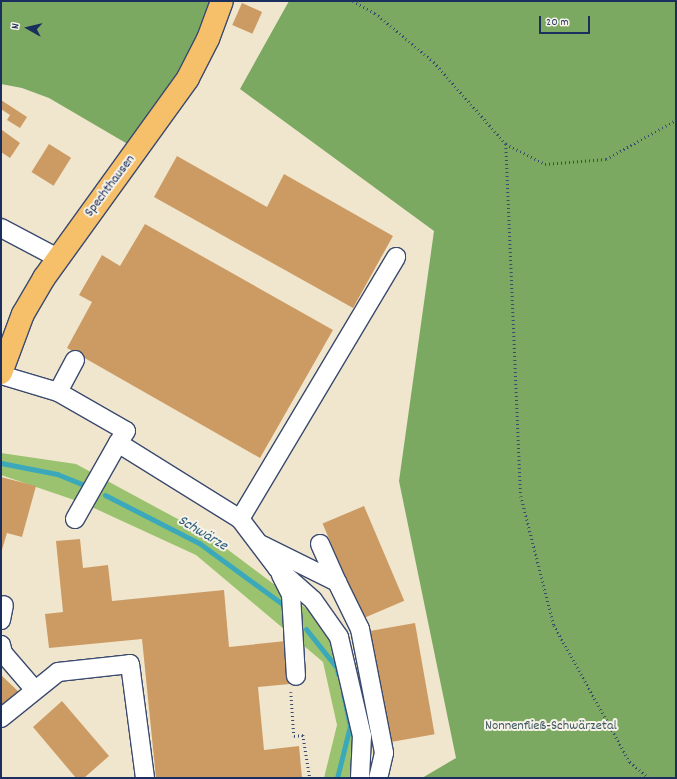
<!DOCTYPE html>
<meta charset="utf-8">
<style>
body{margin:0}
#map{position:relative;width:677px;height:779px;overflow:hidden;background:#f0e6cd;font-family:Dekko,sans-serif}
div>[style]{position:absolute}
.green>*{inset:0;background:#9bc36f}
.forest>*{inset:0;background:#7ca962}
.stream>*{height:5px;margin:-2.5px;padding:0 2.5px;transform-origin:2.5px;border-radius:2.5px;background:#3ca9bb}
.building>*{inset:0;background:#cc9b64;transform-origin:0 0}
.path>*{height:2.5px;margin-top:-1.25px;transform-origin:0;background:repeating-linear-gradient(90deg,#3b4a6f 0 1px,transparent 0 4px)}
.roads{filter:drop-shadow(1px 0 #3b4a6f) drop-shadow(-1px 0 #3b4a6f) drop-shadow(0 1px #3b4a6f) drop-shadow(0 -1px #3b4a6f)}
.minor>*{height:18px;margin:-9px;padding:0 9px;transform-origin:9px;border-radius:9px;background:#fff}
.major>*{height:22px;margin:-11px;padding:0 11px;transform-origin:11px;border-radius:11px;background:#f6c06b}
span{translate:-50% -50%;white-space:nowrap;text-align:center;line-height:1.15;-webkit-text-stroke:4px #f7f3e8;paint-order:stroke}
.street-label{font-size:14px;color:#1b2f5e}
.park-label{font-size:14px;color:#415b63}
.water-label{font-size:15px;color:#275a7f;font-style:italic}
.frame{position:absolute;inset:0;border:2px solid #1b2f5e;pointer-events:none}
.north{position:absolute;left:8px;top:8px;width:40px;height:40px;-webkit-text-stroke:3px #f7f3e8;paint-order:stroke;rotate:278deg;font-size:11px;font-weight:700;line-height:16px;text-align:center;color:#1b2f5e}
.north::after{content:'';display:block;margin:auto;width:14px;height:18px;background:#1b2f5e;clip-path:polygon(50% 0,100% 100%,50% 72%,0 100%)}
.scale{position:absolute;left:539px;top:16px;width:51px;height:18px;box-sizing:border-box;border:2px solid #1b2f5e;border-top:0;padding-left:5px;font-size:12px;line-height:14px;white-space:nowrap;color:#1b2f5e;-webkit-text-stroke:3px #f7f3e8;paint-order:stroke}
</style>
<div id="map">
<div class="green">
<i style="clip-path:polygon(1px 453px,76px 464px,211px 537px,340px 634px,371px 732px,351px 778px,324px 778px,337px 725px,323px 662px,196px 555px,83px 503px,1px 475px)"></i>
</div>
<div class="forest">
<i style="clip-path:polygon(1px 1px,214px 1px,182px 72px,131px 146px,49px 98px,22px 88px,1px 84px)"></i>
<i style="clip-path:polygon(289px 1px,676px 1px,676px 778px,422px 778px,456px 758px,399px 481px,434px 231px,240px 89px)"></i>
</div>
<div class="stream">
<i style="left:1px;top:463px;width:57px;rotate:11.1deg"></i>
<i style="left:57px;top:474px;width:35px;rotate:22deg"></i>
<i style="left:105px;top:495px;width:106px;rotate:27.1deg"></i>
<i style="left:199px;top:543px;width:102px;rotate:36.2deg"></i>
<i style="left:306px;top:629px;width:50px;rotate:51.5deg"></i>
<i style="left:337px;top:668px;width:6px;rotate:81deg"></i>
<i style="left:337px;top:778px;width:54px;rotate:-76deg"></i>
<i style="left:350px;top:726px;width:33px;rotate:-102deg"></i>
</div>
<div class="building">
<i style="left:242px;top:3px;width:22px;height:24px;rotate:24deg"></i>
<i style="clip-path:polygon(1px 100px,27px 117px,20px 128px,7px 120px,10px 115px,1px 109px)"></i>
<i style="clip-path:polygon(2px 130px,20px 143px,10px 158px,1px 152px)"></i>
<i style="left:49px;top:144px;width:26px;height:33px;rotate:32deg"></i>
<i style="clip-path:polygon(177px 156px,267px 207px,284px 174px,393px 236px,353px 308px,154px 197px)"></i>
<i style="clip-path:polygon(145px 224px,333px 330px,260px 458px,67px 348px,92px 302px,79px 295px,102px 255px,120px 266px)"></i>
<i style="clip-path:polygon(1px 477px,36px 486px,22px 537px,7px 533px,1px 553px)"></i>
<i style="left:364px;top:506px;width:103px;height:45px;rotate:67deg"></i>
<i style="clip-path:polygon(80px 539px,83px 568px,108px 565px,112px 601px,224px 590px,229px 647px,286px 641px,290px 684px,258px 687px,264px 750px,299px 746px,302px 778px,156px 778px,142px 639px,49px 648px,45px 614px,63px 612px,56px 541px)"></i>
<i style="left:415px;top:623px;width:113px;height:50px;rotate:80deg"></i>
<i style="clip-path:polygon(1px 675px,20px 693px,1px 712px)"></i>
<i style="clip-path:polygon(62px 701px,109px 756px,84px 778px,76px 778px,33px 727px)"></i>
</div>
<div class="path">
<i style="left:353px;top:1px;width:25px;rotate:29deg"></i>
<i style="left:375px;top:13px;width:77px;rotate:39.7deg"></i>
<i style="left:434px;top:62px;width:109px;rotate:48.7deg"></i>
<i style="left:506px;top:144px;width:352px;rotate:87.6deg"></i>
<i style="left:521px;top:496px;width:133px;rotate:75.7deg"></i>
<i style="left:554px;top:625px;width:157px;rotate:61deg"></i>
<i style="left:630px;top:762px;width:25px;rotate:40deg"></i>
<i style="left:506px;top:144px;width:44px;rotate:27.1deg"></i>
<i style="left:545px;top:164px;width:61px;rotate:-4.7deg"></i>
<i style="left:606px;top:159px;width:80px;rotate:-29.1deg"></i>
<i style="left:291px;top:692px;width:44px;rotate:86.1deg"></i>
<i style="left:294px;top:736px;width:9px;rotate:-6deg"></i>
<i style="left:303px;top:735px;width:44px;rotate:80.8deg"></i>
</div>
<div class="roads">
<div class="minor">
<i style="left:1px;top:228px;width:62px;rotate:27.8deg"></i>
<i style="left:75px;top:360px;width:36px;rotate:118deg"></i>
<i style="left:58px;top:392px;width:78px;rotate:29.8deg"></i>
<i style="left:126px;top:431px;width:14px;rotate:124deg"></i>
<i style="left:118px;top:443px;width:144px;rotate:31.9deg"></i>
<i style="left:1px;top:375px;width:59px;rotate:16.6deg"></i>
<i style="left:75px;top:519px;width:87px;rotate:-60.5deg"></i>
<i style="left:320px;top:544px;width:42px;rotate:65.9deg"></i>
<i style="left:262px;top:545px;width:84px;rotate:26.3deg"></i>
<i style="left:337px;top:582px;width:52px;rotate:63.9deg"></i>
<i style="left:360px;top:629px;width:126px;rotate:79deg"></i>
<i style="left:384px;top:753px;width:26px;rotate:103deg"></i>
<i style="left:281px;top:575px;width:22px;rotate:63deg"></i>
<i style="left:291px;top:595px;width:81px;rotate:86.5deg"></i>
<i style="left:1px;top:620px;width:15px;rotate:-79deg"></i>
<i style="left:1px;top:645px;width:8px;rotate:76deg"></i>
<i style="left:3px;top:653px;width:48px;rotate:49.3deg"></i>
<i style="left:1px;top:718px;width:73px;rotate:-38.9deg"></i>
<i style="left:58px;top:672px;width:72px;rotate:-6.3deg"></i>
<i style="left:130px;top:664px;width:115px;rotate:82.5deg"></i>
<i style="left:360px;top:778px;width:42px;rotate:-87.3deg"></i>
<i style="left:362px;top:736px;width:102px;rotate:-103.1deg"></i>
<i style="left:339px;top:637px;width:45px;rotate:-125.1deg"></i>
<i style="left:313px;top:600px;width:47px;rotate:-138.5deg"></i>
<i style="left:278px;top:569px;width:63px;rotate:-127.2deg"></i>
<i style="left:240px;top:519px;width:305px;rotate:-59.2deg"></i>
</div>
<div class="major">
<i style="left:1px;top:373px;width:63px;rotate:-69.6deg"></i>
<i style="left:23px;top:314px;width:42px;rotate:-59.7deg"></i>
<i style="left:44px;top:278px;width:246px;rotate:-54.2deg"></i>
<i style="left:188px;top:78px;width:44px;rotate:-62.9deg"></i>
<i style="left:208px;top:39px;width:40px;rotate:-69.8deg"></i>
</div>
</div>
<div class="street-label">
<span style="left:110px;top:186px;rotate:-53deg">Spechthausen</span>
</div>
<div class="park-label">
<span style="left:551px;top:726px">Nonnenfließ-Schwärzetal</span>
</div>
<div class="water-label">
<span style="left:202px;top:534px;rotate:31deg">Schwärze</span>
</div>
<div class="frame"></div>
<div class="north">N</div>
<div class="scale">20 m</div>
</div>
